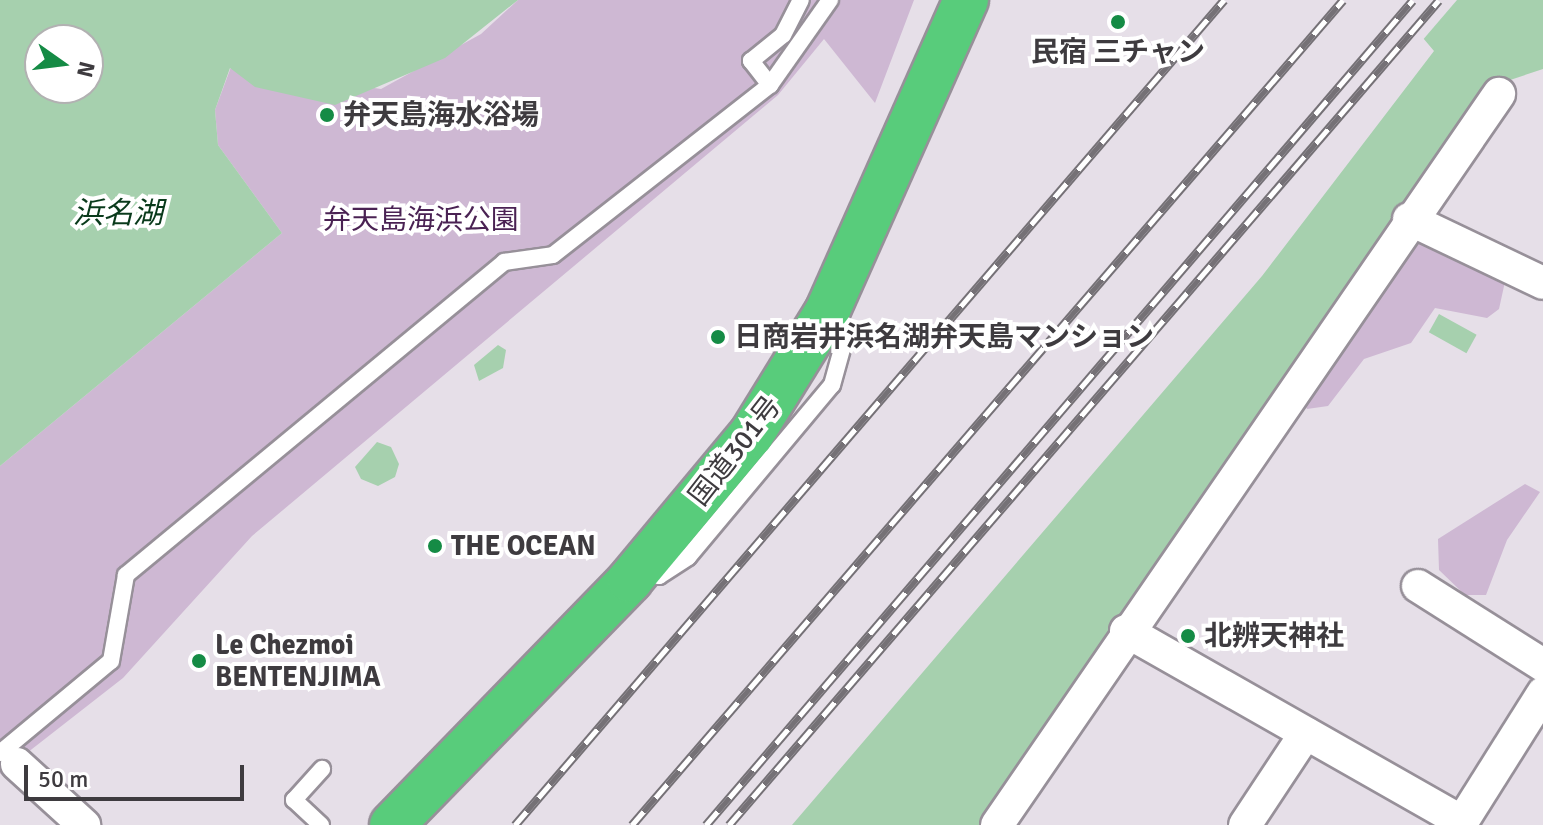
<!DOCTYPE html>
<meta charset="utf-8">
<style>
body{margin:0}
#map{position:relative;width:1543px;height:825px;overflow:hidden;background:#e6dfe8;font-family:Signika,"Noto Sans JP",sans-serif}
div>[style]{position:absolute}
.green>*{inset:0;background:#ceb8d3}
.water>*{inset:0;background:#a6d0ae;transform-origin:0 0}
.pier>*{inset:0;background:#e6dfe8}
.roads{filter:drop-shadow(2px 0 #979099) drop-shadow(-2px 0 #979099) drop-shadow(0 2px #979099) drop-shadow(0 -2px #979099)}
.lane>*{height:16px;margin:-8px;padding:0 8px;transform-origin:8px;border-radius:8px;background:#fff}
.street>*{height:32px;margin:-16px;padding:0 16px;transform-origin:16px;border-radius:16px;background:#fff}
.highway>*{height:44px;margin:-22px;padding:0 22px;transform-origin:22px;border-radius:22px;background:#58cc7b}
.rail>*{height:9px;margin-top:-4.5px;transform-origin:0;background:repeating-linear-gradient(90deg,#fff 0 18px,#757176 0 36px);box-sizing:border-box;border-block:2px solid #757176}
.dots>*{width:22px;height:22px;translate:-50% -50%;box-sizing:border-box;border:4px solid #fff;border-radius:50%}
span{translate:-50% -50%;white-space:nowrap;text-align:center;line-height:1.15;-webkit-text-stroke:8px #fff;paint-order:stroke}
.poi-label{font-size:28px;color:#3e3b3f;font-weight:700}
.left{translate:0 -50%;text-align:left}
.park-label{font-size:28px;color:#4a2253}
.street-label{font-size:28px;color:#3e3b3f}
.water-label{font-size:30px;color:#093a1b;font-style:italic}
.north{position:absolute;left:24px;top:24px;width:80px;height:80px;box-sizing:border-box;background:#fff;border:2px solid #b2b1b2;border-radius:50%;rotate:104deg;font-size:22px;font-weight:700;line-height:32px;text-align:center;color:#3e3b3f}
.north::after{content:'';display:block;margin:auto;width:28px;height:36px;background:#158b45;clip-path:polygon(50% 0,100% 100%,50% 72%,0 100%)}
.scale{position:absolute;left:24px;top:765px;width:220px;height:36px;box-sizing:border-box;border:4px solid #3e3b3f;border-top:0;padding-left:10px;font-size:24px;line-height:28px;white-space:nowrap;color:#3e3b3f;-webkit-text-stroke:6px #fff;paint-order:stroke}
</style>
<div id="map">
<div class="green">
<i style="clip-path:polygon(518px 0,914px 0,875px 103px,824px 39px,778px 95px,252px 536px,123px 678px,0 774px,0 466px,282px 233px,218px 145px,215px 110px,231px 67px,381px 89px,481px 34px)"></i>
<i style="clip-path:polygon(1418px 237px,1506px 277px,1499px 309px,1487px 318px,1435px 308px,1411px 343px,1364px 359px,1328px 406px,1307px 409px,1302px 399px)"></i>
<i style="clip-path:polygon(1525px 484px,1540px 492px,1507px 540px,1486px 595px,1465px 595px,1439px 570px,1438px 539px)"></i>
</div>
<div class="water">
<i style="clip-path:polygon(evenodd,0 0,518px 0,445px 58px,335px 105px,255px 87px,230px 68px,215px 110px,218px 145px,282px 233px,0 466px,0 0,40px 40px,88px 40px,88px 88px,40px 88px,40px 40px)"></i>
<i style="clip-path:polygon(1419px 0,1543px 0,1543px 69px,1492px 86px,984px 825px,792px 825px,1262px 276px,1434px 51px,1423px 38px)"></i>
<i style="left:1439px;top:314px;width:43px;height:21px;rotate:29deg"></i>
<i style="clip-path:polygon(498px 345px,506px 350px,503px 368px,479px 381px,474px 365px)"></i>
<i style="clip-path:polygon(377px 442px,391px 447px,399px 464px,395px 477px,378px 486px,361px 479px,355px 467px)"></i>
</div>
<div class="pier">
<i style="clip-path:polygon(1415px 0,1457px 0,1421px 42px,1419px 38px)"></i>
</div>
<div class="roads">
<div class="lane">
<i style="left:770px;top:85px;width:31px;rotate:-128deg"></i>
<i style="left:751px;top:61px;width:41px;rotate:-39.1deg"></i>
<i style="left:783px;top:35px;width:39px;rotate:-63deg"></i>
<i style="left:646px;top:571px;width:14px;rotate:21deg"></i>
<i style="left:659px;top:576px;width:35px;rotate:-33deg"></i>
<i style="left:688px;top:557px;width:224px;rotate:-50.1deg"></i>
<i style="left:832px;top:385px;width:49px;rotate:-74.5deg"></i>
<i style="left:845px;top:338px;width:28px;rotate:-136deg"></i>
<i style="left:0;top:753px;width:144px;rotate:-39.7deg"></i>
<i style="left:111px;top:661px;width:87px;rotate:-80.1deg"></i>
<i style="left:126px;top:575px;width:491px;rotate:-39.6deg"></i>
<i style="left:504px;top:262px;width:49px;rotate:-8.1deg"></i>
<i style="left:553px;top:255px;width:276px;rotate:-38.1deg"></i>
<i style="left:770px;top:85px;width:104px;rotate:-54.8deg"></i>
<i style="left:321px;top:825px;width:37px;rotate:-137deg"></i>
<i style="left:294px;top:800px;width:42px;rotate:-47.9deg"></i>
</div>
<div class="street">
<i style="left:1409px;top:219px;width:148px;rotate:25.5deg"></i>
<i style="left:1418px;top:586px;width:148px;rotate:32.3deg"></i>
<i style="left:1126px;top:631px;width:386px;rotate:29.6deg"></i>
<i style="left:17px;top:764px;width:91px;rotate:42.3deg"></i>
<i style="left:997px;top:825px;width:887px;rotate:-55.52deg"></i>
<i style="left:1245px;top:825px;width:110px;rotate:-56.5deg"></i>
<i style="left:1460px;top:825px;width:156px;rotate:-57.8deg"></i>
</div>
<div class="highway">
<i style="left:392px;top:825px;width:342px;rotate:-45.8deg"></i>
<i style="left:630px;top:580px;width:189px;rotate:-50.2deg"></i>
<i style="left:751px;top:435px;width:145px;rotate:-58.3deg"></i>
<i style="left:827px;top:312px;width:342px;rotate:-66deg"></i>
</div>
</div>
<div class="rail">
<i style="left:515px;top:825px;width:1088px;rotate:-49.32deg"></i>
<i style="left:632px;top:825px;width:1089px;rotate:-49.24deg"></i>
<i style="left:706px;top:825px;width:1086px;rotate:-49.4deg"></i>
<i style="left:729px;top:825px;width:1088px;rotate:-49.28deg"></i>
</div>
<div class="dots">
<i style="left:1118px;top:22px;background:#158b45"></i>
<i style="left:327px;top:115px;background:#158b45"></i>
<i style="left:718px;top:337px;background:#158b45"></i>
<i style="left:435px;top:546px;background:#158b45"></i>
<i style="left:1188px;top:636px;background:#158b45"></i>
<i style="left:199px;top:661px;background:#158b45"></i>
</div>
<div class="poi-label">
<span style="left:1118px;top:52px">民宿 三チャン</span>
<span class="left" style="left:343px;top:115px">弁天島海水浴場</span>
<span class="left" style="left:734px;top:337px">日商岩井浜名湖弁天島マンション</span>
<span class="left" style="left:451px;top:546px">THE OCEAN</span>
<span class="left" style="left:1204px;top:636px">北辨天神社</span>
<span class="left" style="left:215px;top:661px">Le Chezmoi<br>BENTENJIMA</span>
</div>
<div class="park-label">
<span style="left:421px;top:220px">弁天島海浜公園</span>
</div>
<div class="street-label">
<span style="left:735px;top:451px;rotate:-52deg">国道301号</span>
</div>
<div class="water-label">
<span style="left:118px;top:214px">浜名湖</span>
</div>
<div class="north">N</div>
<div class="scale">50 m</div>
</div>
